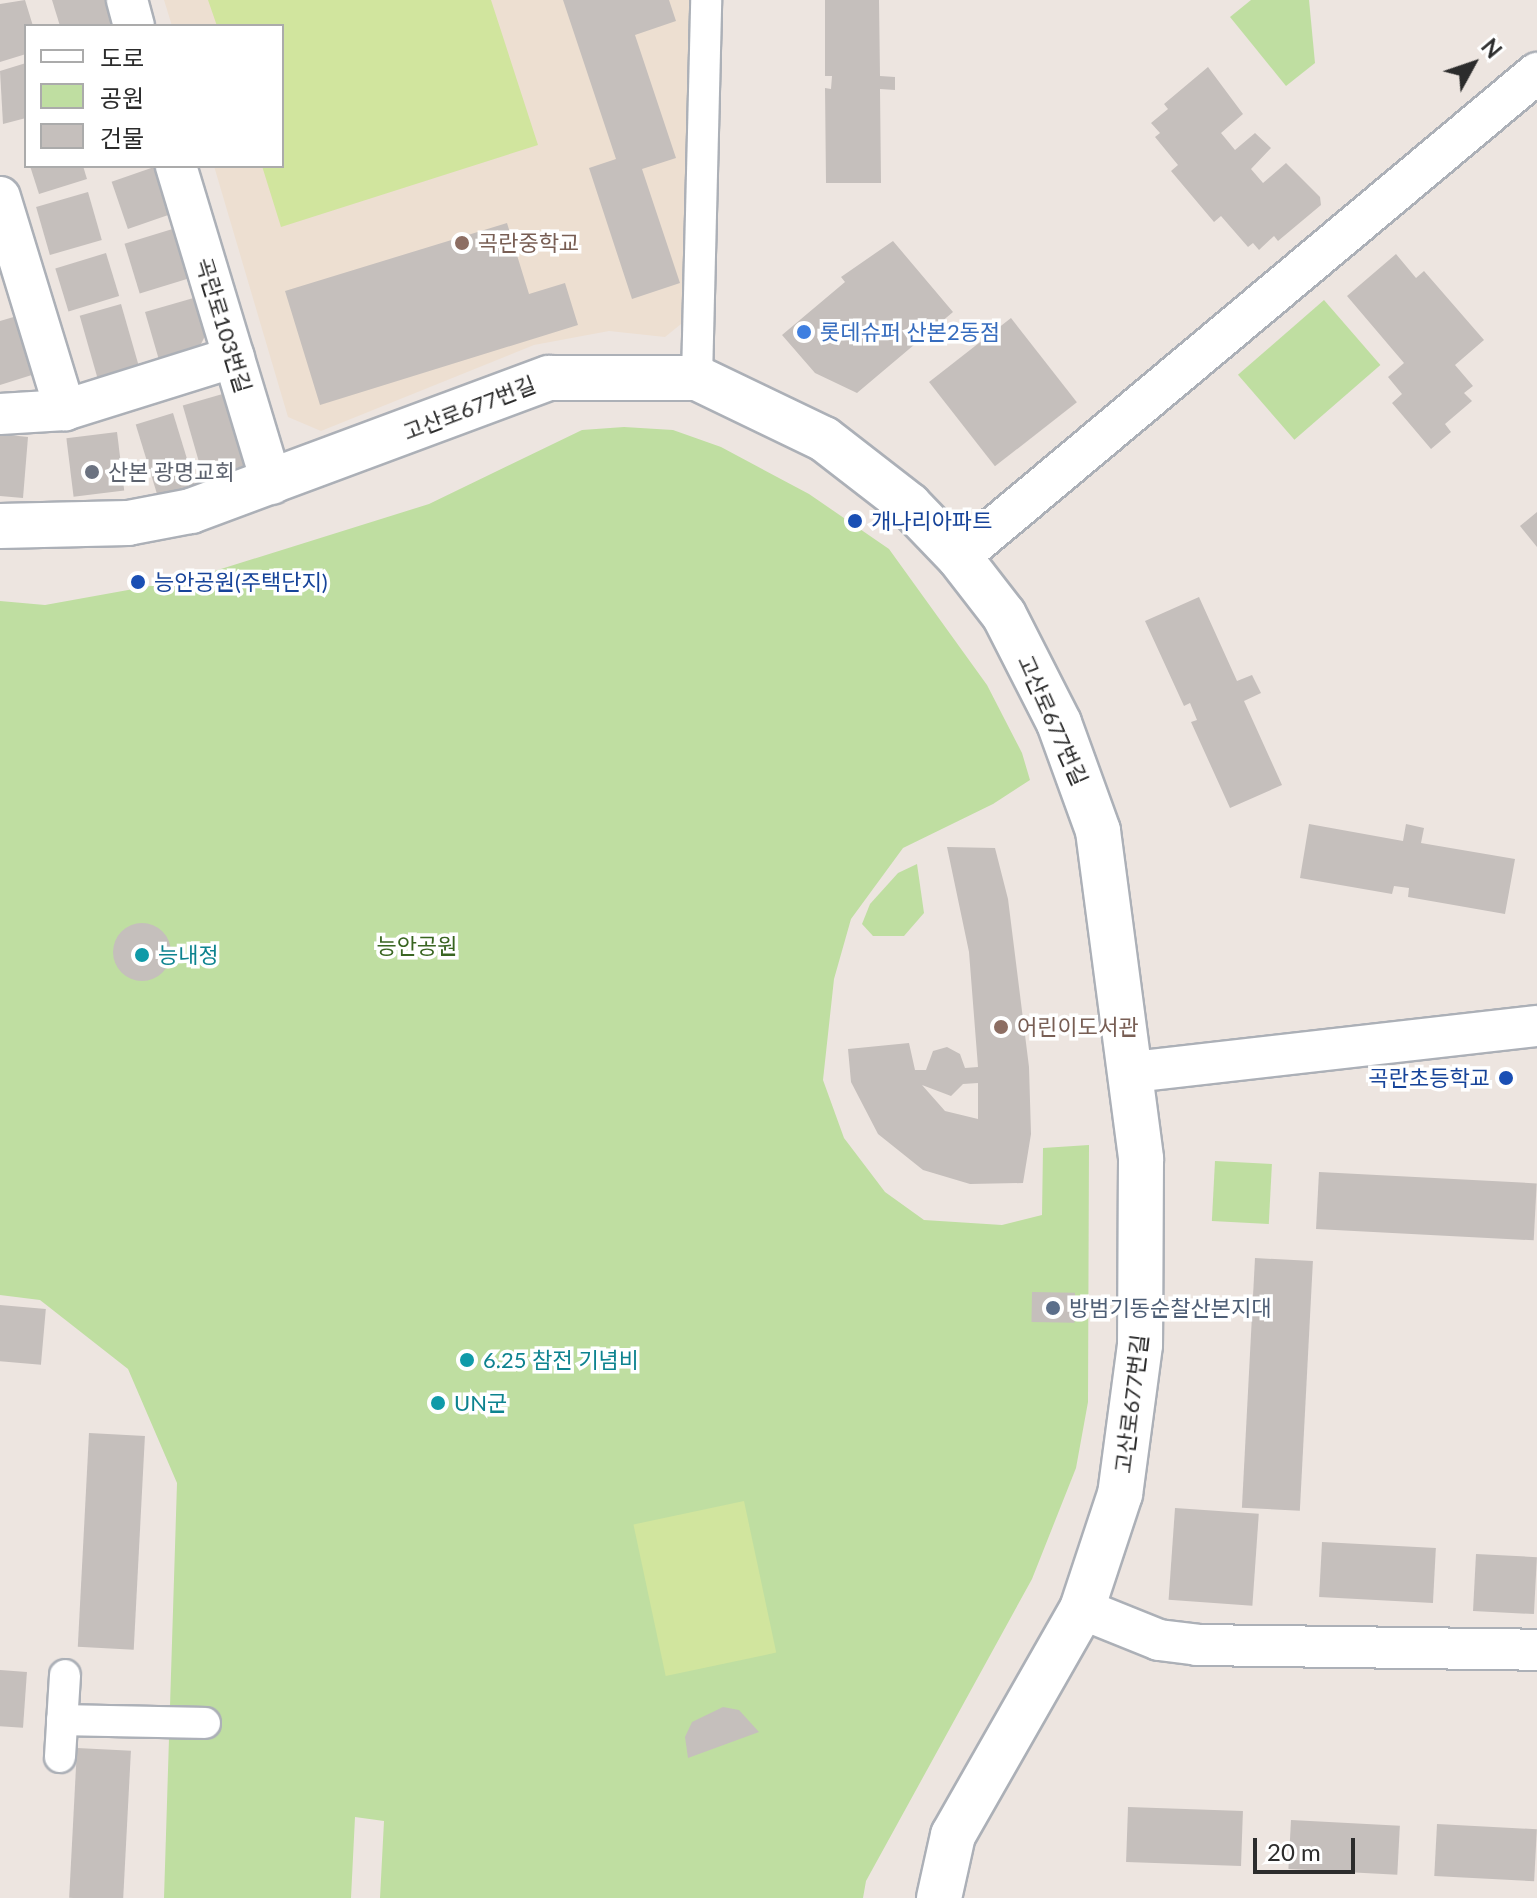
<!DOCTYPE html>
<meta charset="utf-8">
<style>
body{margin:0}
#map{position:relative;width:1537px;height:1898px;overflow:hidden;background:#ede5e0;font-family:Lato,"Noto Sans KR",sans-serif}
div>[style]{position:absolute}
.education>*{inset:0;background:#eddfd1}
.green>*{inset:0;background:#bfdea1;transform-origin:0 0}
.pitch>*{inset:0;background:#d1e59e;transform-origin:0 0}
.building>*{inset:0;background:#c5bfbc;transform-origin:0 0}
.round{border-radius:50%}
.roads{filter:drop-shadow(2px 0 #acb0b7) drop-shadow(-2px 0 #acb0b7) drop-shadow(0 2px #acb0b7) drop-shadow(0 -2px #acb0b7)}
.pedestrian>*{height:30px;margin:-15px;padding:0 15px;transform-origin:15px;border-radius:15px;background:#fff}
.minor>*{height:40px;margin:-20px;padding:0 20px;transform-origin:20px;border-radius:20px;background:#fff}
.tertiary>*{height:44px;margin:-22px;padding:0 22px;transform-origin:22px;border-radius:22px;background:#fff}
.dots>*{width:22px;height:22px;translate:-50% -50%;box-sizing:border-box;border:4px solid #fff;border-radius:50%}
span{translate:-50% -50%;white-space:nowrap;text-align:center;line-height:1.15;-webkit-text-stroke:7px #fff;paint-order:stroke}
.education-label{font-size:22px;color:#785e54}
.left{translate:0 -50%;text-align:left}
.street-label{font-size:22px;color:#2c2c2c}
.shop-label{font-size:22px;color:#366cbe}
.worship-label{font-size:22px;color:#5b616d}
.transit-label{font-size:22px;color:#164399}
.right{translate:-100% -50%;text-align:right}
.park-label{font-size:22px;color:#396521}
.culture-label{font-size:22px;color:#0d838f}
.service-label{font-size:22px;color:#4e5e75}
.legend{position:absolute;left:24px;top:24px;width:260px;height:144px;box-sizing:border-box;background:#fff;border:2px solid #ababab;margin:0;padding:10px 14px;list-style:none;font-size:24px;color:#2c2c2c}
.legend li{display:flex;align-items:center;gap:16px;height:40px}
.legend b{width:40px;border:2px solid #ababab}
.north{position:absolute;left:1433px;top:24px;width:80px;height:80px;-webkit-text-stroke:6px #fff;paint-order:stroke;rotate:50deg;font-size:22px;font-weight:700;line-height:32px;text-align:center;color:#2c2c2c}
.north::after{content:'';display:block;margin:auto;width:28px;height:36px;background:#2c2c2c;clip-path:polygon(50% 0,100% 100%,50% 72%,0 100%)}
.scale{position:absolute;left:1253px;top:1838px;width:102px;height:36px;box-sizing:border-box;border:4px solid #2c2c2c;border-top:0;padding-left:10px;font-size:24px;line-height:28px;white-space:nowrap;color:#2c2c2c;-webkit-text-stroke:6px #fff;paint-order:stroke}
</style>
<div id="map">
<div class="education">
<i style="clip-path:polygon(164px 0,690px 0,686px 320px,665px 337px,609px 331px,534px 345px,321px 431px,288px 417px,214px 166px,282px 166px,282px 26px,172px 26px)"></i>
</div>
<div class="green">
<i style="clip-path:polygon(1251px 0,1309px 0,1315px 63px,1286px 86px,1230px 17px)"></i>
<i style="left:1324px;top:300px;width:86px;height:114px;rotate:49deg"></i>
<i style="clip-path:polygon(624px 427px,673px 430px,721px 447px,809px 494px,889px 549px,987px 685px,1022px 753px,1030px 780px,993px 804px,903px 848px,851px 919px,834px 979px,823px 1080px,844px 1138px,885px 1192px,924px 1220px,1002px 1225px,1042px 1215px,1043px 1148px,1089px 1145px,1088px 1402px,1076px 1468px,1032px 1579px,866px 1881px,863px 1898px,380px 1898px,384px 1821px,355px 1817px,351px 1898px,164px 1898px,177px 1483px,128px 1369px,40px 1300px,0 1295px,0 601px,45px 605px,189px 579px,429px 504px,582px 430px)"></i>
<i style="clip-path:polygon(917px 864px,924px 913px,904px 936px,873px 936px,862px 924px,870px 904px,898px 873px)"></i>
<i style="left:1215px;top:1161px;width:57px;height:60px;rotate:3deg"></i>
</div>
<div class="pitch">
<i style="clip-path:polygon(208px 0,491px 0,538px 145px,281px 227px,262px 166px,282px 166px,282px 26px,217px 26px)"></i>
<i style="left:744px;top:1501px;width:155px;height:113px;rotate:78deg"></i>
</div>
<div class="building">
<i style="clip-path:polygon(25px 0,33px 26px,26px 26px,26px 54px,0 62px,0 4px)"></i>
<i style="clip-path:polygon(52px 0,108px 0,116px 26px,60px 26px)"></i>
<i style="clip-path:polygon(563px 0,669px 0,676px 21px,635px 35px,676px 158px,642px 169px,680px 283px,632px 299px,589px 168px,616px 159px)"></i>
<i style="clip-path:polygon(825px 0,879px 0,880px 76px,895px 77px,895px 90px,880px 89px,881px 183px,826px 183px,825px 88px,831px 89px,832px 76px,825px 76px)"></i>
<i style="clip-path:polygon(26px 63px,26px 118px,3px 124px,0 71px)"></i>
<i style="clip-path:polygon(1208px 67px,1243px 114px,1221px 133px,1235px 150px,1255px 133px,1271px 148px,1251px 169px,1263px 183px,1286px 163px,1320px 197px,1321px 205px,1278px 241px,1274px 236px,1259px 250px,1253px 243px,1248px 247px,1221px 216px,1214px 222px,1171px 171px,1178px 165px,1155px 137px,1160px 133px,1151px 123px,1168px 109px,1164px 104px)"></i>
<i style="clip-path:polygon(30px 166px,83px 166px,87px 179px,39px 194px)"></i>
<i style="left:157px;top:166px;width:50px;height:48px;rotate:71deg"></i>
<i style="left:88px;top:192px;width:50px;height:54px;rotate:74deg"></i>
<i style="clip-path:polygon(507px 223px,529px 294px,565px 283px,578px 325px,320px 405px,285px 291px)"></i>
<i style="left:179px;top:227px;width:52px;height:57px;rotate:73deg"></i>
<i style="clip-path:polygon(893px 241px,953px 312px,857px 393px,815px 373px,782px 335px,845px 282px,841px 277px)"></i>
<i style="left:106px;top:253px;width:45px;height:53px;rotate:73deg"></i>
<i style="clip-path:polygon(1396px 254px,1416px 278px,1424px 271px,1484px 340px,1455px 365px,1473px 386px,1464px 393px,1472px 401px,1445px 424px,1451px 432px,1431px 449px,1392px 403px,1402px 394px,1388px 377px,1404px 363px,1347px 296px)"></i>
<i style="clip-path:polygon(197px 297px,207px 332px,199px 348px,159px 360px,145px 312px)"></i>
<i style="left:121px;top:304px;width:75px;height:43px;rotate:74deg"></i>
<i style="clip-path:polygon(17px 316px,35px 374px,0 385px,0 321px)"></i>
<i style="left:1011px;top:318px;width:107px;height:104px;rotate:52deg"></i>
<i style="left:226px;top:393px;width:75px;height:45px;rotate:74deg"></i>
<i style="left:173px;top:413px;width:76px;height:39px;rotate:73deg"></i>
<i style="left:117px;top:432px;width:59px;height:51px;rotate:83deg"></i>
<i style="clip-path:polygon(0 434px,28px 437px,23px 498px,0 496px)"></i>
<i style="clip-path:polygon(1537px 512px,1537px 547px,1520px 526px)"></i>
<i style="clip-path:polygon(1199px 597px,1237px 681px,1252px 675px,1261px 693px,1244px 701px,1282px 785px,1230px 808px,1191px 722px,1197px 720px,1190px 703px,1184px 706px,1145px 621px)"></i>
<i style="clip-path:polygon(1309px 824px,1403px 841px,1406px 824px,1424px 828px,1421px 843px,1515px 859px,1505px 914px,1408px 897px,1409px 888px,1394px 886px,1392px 894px,1300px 878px)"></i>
<i style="clip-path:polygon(evenodd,947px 847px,995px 848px,1008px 899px,1029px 1067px,1031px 1134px,1023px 1183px,970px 1184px,923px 1170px,878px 1134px,851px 1082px,848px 1049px,909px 1043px,915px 1070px,926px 1070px,933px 1051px,947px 1047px,960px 1054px,965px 1068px,978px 1067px,969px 952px,947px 847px,978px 1083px,978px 1119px,945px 1111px,922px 1085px,951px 1096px,963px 1084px,978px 1083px)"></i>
<i class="round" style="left:113px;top:923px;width:58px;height:58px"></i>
<i style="left:1319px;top:1172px;width:218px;height:57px;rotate:3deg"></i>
<i style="left:1255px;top:1258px;width:58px;height:250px;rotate:3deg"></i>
<i style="left:1032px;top:1292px;width:43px;height:30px;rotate:1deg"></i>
<i style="left:0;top:1305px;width:46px;height:56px;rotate:5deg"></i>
<i style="left:89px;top:1433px;width:56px;height:214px;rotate:3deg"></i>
<i style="left:1175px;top:1508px;width:84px;height:92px;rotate:4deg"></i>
<i style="left:1322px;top:1542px;width:114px;height:55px;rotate:3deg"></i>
<i style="left:1476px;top:1554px;width:61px;height:57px;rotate:3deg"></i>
<i style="left:0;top:1670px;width:27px;height:56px;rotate:4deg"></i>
<i style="clip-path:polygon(723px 1707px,739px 1710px,759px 1732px,688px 1758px,685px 1737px,692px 1722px)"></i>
<i style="left:77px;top:1748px;width:54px;height:150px;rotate:3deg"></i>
<i style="left:1128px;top:1807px;width:115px;height:55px;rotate:2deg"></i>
<i style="left:1291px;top:1820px;width:109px;height:49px;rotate:3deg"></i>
<i style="left:1437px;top:1824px;width:100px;height:52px;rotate:3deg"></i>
</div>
<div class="roads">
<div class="pedestrian">
<i style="left:697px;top:378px;width:378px;rotate:-88.6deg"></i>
<i style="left:62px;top:1720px;width:143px;rotate:1.2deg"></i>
<i style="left:60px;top:1757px;width:82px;rotate:-86.5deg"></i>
</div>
<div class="minor">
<i style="left:127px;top:0;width:27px;rotate:75deg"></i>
<i style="left:176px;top:166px;width:332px;rotate:73.2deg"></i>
<i style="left:0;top:197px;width:223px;rotate:73deg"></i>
<i style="left:0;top:414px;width:65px;rotate:-3.5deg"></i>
<i style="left:65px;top:410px;width:177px;rotate:-17.4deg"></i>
<i style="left:959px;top:557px;width:754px;rotate:-39.94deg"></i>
<i style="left:1132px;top:1072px;width:408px;rotate:-6.5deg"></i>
<i style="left:1082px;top:1609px;width:83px;rotate:21.9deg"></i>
<i style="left:1159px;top:1640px;width:38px;rotate:7deg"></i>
<i style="left:1197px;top:1645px;width:340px;rotate:0.8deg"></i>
</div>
<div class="tertiary">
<i style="left:0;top:526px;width:128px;rotate:-1.3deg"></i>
<i style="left:128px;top:523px;width:64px;rotate:-10.8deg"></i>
<i style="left:191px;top:511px;width:382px;rotate:-20.4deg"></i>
<i style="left:549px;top:378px;width:148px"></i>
<i style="left:697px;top:378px;width:141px;rotate:25.7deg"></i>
<i style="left:824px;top:439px;width:108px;rotate:37.8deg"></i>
<i style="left:909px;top:505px;width:72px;rotate:46.1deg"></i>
<i style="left:959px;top:557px;width:73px;rotate:52.2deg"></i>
<i style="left:1004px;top:615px;width:121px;rotate:63deg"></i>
<i style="left:1059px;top:723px;width:115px;rotate:70.1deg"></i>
<i style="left:1098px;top:831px;width:331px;rotate:82.5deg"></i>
<i style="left:1141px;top:1159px;width:186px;rotate:90.3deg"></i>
<i style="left:1140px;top:1345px;width:150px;rotate:97.6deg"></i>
<i style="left:1120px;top:1494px;width:121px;rotate:108.3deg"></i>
<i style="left:1082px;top:1609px;width:260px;rotate:119.7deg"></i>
<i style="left:953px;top:1835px;width:65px;rotate:102.5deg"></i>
</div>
</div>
<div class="dots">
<i style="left:462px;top:243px;background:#8d6e63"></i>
<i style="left:804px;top:332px;background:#3f7fe0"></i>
<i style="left:92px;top:472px;background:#6b7280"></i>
<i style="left:855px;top:521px;background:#1a4fb4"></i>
<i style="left:138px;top:582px;background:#1a4fb4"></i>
<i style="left:142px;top:955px;background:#0f9aa8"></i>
<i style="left:1001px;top:1027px;background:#8d6e63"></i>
<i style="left:1506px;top:1078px;background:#1a4fb4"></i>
<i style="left:1053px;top:1308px;background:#5c6f8a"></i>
<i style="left:467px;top:1360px;background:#0f9aa8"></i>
<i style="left:438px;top:1403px;background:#0f9aa8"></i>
</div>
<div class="education-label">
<span class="left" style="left:478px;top:243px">곡란중학교</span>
<span class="left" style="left:1017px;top:1027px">어린이도서관</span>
</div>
<div class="street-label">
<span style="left:224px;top:325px;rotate:73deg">곡란로103번길</span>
<span style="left:469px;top:408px;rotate:-21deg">고산로677번길</span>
<span style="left:1053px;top:720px;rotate:66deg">고산로677번길</span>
<span style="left:1131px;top:1404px;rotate:-83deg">고산로677번길</span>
</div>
<div class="shop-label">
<span class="left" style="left:820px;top:332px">롯데슈퍼 산본2동점</span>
</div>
<div class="worship-label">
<span class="left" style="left:108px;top:472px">산본 광명교회</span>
</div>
<div class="transit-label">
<span class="left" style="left:871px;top:521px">개나리아파트</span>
<span class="left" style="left:154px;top:582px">능안공원(주택단지)</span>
<span class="right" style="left:1490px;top:1078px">곡란초등학교</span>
</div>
<div class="park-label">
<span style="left:417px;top:946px">능안공원</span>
</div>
<div class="culture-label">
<span class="left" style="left:158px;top:955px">능내정</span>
<span class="left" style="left:483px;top:1360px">6.25 참전 기념비</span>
<span class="left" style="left:454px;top:1403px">UN군</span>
</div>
<div class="service-label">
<span class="left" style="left:1069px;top:1308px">방범기동순찰산본지대</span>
</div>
<ul class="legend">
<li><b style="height:10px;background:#fff"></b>도로</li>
<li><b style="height:22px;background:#bfdea1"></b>공원</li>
<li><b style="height:22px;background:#c5bfbc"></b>건물</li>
</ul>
<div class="north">N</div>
<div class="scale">20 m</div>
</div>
